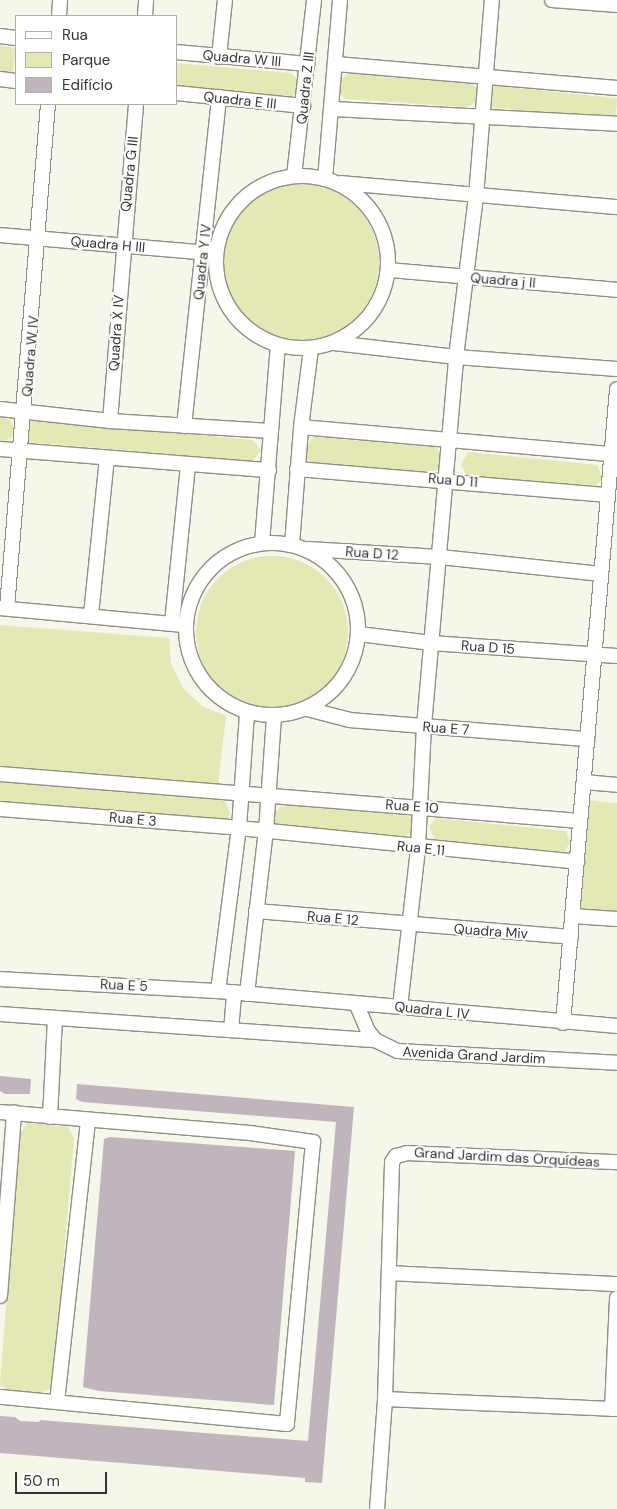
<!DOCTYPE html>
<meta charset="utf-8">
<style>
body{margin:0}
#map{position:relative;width:617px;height:1509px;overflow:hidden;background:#f5f7ea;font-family:"DM Sans",sans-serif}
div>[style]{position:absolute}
.green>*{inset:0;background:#e3e8b4;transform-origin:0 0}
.round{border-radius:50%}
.building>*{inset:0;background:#c0b5bc}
.roads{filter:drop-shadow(1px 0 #8e9084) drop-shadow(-1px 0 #8e9084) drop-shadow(0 1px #8e9084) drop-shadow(0 -1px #8e9084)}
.minor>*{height:14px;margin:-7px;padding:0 7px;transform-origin:7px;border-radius:7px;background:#fff}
.minor>.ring{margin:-7px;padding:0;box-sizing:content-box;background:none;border:14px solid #fff;border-radius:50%}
span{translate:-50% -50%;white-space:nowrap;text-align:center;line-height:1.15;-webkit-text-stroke:4px #fff;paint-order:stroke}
.street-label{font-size:14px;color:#353531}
.legend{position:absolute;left:15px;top:15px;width:162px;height:90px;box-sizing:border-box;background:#fff;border:1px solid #aeaead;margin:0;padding:6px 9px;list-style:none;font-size:15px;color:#353531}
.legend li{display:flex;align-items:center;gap:10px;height:25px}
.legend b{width:25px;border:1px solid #aeaead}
.scale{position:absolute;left:15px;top:1472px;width:92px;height:22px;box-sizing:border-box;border:2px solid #353531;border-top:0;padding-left:6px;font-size:15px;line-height:18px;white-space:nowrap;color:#353531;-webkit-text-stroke:4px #fff;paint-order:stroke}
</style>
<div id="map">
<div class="green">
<i style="left:0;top:46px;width:16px;height:27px;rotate:7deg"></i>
<i style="clip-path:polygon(176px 63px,291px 73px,300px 82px,296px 94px,289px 98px,176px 89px)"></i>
<i style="clip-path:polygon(348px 73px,469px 82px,476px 87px,478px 96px,474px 103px,467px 107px,345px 99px,339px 92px,339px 83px)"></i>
<i style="left:490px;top:85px;width:128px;height:22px;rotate:6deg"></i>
<i class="round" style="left:223px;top:184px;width:156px;height:156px"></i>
<i style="clip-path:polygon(0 416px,10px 420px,14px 428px,12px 437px,4px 442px,0 442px)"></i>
<i style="clip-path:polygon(30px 420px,253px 440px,261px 451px,252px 461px,28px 442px,26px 439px,26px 423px)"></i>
<i style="clip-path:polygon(314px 437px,435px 447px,441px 452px,440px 468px,433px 472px,311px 463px,305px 456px,305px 447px)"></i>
<i style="clip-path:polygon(468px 452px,597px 465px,602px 477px,596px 487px,467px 475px,461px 465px)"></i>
<i class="round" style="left:196px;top:556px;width:152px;height:152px"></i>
<i style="clip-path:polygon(0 625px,169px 638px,171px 664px,183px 688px,202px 706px,226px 716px,218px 786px,0 767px)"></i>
<i style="clip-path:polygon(0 777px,224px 799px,230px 813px,226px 822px,0 804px)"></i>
<i style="clip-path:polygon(588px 800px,617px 803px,617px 915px,577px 912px)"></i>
<i style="clip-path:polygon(283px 804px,404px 813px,411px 818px,413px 827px,409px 834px,402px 838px,276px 827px,274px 814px)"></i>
<i style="clip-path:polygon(436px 818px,566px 831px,570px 842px,564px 853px,435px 840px,429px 827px)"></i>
<i style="clip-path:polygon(28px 1123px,68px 1127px,74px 1138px,53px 1382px,48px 1390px,39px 1393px,9px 1391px,0 1385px,19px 1134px)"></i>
</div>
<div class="building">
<i style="clip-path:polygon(0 1076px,31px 1079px,30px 1094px,5px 1094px,0 1091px)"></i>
<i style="clip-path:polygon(77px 1084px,354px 1107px,322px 1483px,305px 1482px,305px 1478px,0 1453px,0 1416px,15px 1417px,20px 1421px,39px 1422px,40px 1420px,308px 1441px,336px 1122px,82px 1102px,76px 1099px)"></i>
<i style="clip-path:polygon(110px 1137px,295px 1151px,274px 1405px,99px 1391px,83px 1387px,104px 1139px)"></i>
</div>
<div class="roads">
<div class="minor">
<i style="left:552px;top:0;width:65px;rotate:4.4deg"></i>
<i style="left:59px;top:16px;width:16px;rotate:-86deg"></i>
<i style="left:145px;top:16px;width:16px;rotate:-86deg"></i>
<i style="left:0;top:36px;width:16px;rotate:7deg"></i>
<i style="left:176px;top:52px;width:132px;rotate:5.2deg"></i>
<i style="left:219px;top:57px;width:57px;rotate:-84deg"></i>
<i style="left:336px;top:64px;width:282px;rotate:4.9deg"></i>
<i style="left:0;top:79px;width:16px;rotate:7deg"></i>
<i style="left:176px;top:93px;width:128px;rotate:5.8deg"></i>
<i style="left:333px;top:109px;width:284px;rotate:3deg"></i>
<i class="ring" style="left:216px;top:176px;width:158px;height:158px"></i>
<i style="left:294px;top:176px;width:177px;rotate:-83.5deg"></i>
<i style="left:325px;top:179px;width:180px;rotate:-85.2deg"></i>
<i style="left:341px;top:183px;width:277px;rotate:5deg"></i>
<i style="left:0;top:235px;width:212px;rotate:4.9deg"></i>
<i style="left:389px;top:270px;width:229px;rotate:5deg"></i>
<i style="left:334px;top:343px;width:123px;rotate:6.5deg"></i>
<i style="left:456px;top:357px;width:161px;rotate:4.3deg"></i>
<i style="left:0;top:409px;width:111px;rotate:6.2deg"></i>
<i style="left:110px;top:421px;width:161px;rotate:3.6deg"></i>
<i style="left:110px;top:421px;width:318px;rotate:-85.3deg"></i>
<i style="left:184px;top:426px;width:331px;rotate:-83.9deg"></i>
<i style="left:301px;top:427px;width:312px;rotate:5deg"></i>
<i style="left:0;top:449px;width:270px;rotate:4.5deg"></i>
<i style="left:297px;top:469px;width:312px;rotate:4.8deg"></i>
<i class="ring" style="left:186px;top:543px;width:158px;height:158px"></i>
<i style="left:262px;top:543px;width:198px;rotate:-85.4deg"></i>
<i style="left:292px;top:545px;width:118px;rotate:-85.6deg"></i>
<i style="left:301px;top:427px;width:79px;rotate:-82.7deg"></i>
<i style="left:308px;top:549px;width:132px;rotate:3.5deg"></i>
<i style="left:440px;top:557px;width:162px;rotate:6deg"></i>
<i style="left:0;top:608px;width:185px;rotate:5.3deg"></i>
<i style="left:7px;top:608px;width:506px;rotate:-85.35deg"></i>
<i style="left:91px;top:615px;width:158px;rotate:-84.2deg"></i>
<i style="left:172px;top:623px;width:159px;rotate:-84.2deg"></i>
<i style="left:359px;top:634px;width:73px;rotate:7.1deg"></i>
<i style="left:431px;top:643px;width:186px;rotate:4deg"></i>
<i style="left:307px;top:709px;width:44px;rotate:14.3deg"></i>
<i style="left:350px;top:720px;width:238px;rotate:4.6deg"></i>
<i style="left:0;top:774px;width:582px;rotate:4.63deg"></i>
<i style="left:584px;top:782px;width:33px;rotate:5deg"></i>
<i style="left:0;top:809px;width:240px;rotate:4.5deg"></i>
<i style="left:239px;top:828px;width:340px;rotate:5.7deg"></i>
<i style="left:256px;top:911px;width:316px;rotate:4.7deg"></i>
<i style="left:572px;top:916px;width:45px;rotate:3.8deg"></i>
<i style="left:0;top:979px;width:218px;rotate:3.2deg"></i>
<i style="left:218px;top:991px;width:401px;rotate:5deg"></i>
<i style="left:218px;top:991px;width:164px;rotate:-82.7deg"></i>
<i style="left:239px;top:828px;width:115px;rotate:-86deg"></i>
<i style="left:247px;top:994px;width:164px;rotate:-83.4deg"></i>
<i style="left:266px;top:831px;width:115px;rotate:-86deg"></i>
<i style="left:356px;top:1003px;width:30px;rotate:67deg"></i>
<i style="left:368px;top:1031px;width:11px;rotate:52deg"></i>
<i style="left:375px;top:1040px;width:25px;rotate:26deg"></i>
<i style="left:398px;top:1051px;width:219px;rotate:3.1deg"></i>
<i style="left:400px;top:1007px;width:160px;rotate:-83.5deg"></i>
<i style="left:418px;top:848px;width:122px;rotate:-87.2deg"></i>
<i style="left:424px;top:726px;width:370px;rotate:-85deg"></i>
<i style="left:456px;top:357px;width:161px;rotate:-82.9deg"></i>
<i style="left:476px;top:197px;width:198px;rotate:-85.4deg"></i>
<i style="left:0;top:1014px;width:376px;rotate:4deg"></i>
<i style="left:563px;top:1023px;width:636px;rotate:-85.13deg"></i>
<i style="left:231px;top:1030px;width:38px;rotate:-85deg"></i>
<i style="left:0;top:1112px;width:251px;rotate:4.8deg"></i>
<i style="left:250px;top:1133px;width:64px;rotate:8.1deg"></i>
<i style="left:313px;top:1142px;width:283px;rotate:95.3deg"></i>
<i style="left:287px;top:1424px;width:288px;rotate:-174.6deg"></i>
<i style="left:50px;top:1117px;width:99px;rotate:-87.1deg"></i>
<i style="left:390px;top:1273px;width:227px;rotate:2.8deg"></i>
<i style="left:0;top:1296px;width:184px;rotate:-85.6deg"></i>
<i style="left:385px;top:1399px;width:232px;rotate:2.5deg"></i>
<i style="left:57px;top:1402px;width:284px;rotate:-83.7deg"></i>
<i style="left:612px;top:1409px;width:111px;rotate:-87.4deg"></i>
<i style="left:377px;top:1509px;width:110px;rotate:-85.8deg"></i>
<i style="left:385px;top:1399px;width:237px;rotate:-88.3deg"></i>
<i style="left:392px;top:1162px;width:7px;rotate:-56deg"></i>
<i style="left:396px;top:1156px;width:11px;rotate:-15deg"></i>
<i style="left:407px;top:1153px;width:210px;rotate:2.5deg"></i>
</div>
</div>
<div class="street-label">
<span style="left:242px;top:58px;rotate:5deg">Quadra W III</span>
<span style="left:305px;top:88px;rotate:-84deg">Quadra Z III</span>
<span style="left:240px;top:100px;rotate:6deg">Quadra E III</span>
<span style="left:129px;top:174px;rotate:-84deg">Quadra G III</span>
<span style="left:108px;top:244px;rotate:5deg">Quadra H III</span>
<span style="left:202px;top:262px;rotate:-84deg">Quadra Y IV</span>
<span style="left:503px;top:280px;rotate:5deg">Quadra j II</span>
<span style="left:116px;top:333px;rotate:-86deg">Quadra X IV</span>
<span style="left:30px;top:356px;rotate:-85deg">Quadra W IV</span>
<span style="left:453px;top:480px;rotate:5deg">Rua D 11</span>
<span style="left:372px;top:553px;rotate:4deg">Rua D 12</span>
<span style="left:488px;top:647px;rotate:4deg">Rua D 15</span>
<span style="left:446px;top:728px;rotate:4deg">Rua E 7</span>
<span style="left:412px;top:806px;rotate:4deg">Rua E 10</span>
<span style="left:133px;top:819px;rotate:5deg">Rua E 3</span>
<span style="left:421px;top:848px;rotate:6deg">Rua E 11</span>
<span style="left:333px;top:918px;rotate:5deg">Rua E 12</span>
<span style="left:491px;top:931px;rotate:4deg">Quadra Miv</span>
<span style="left:124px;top:985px;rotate:3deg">Rua E 5</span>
<span style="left:432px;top:1010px;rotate:6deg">Quadra L IV</span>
<span style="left:474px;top:1055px;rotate:3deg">Avenida Grand Jardim</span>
<span style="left:507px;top:1157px;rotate:3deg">Grand Jardim das Orquídeas</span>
</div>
<ul class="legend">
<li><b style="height:6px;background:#fff"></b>Rua</li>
<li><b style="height:14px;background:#e3e8b4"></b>Parque</li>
<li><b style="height:14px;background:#c0b5bc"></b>Edifício</li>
</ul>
<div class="scale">50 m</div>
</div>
